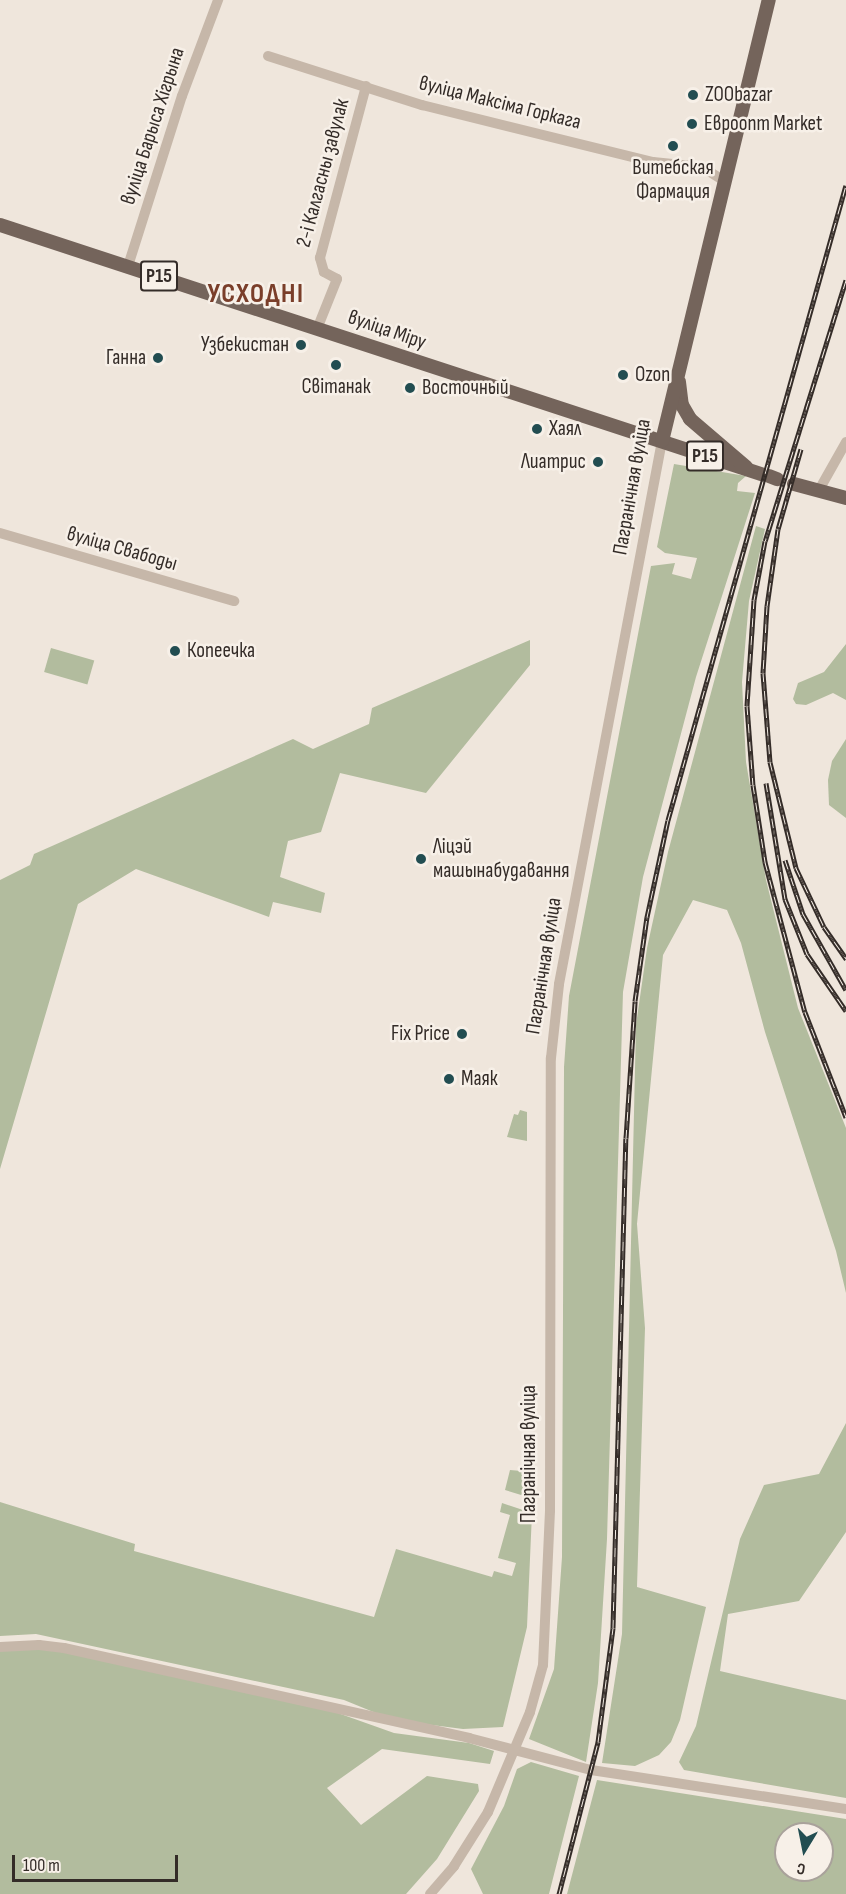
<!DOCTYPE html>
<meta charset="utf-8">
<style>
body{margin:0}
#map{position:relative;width:846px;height:1894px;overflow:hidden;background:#efe6dc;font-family:"Sofia Sans Condensed",sans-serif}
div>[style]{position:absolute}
.green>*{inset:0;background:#b2bc9e;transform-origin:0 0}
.minor>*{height:10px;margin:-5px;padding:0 5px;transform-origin:5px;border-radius:5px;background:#c6b7a9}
.major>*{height:14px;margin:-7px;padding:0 7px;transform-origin:7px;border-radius:7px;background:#74645b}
.rail>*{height:5px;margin-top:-2.5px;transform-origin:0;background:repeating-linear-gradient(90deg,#f7f0e8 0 9px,#342c28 0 18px);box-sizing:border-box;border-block:2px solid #342c28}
.dots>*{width:16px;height:16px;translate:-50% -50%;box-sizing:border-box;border:3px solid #f7f0e8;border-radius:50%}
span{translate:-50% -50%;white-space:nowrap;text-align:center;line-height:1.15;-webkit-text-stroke:5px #f7f0e8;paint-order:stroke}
.shield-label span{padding:2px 4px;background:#f7f0e8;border:2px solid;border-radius:4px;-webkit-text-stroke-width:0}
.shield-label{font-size:20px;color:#342c28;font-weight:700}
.poi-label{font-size:21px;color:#342c28}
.left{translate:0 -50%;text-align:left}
.right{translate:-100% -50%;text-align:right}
.street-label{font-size:21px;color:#342c28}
.district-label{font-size:27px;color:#7a3e2a;font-weight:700;letter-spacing:1.5px}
.north{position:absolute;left:774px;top:1822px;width:60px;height:60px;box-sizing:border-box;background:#f7f0e8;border:2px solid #a9a29b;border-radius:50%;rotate:190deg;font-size:16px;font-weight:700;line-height:24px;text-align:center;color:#342c28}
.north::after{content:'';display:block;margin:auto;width:21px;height:27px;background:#224d51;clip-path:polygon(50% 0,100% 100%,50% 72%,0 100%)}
.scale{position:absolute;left:12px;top:1855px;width:166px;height:27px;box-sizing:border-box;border:3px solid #342c28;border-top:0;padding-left:8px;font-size:18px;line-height:21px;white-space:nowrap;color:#342c28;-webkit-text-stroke:4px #f7f0e8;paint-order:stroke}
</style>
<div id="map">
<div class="green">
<i style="clip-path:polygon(674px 464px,746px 476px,738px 483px,737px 491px,755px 493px,696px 677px,643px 877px,623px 992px,607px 1539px,598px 1683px,586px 1762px,529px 1739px,554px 1669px,562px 1557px,564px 1067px,569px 996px,651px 566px,675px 563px,672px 574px,691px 579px,697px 558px,665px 553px,657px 547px)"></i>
<i style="clip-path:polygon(756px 526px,765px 529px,749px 601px,742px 682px,746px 762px,766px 880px,798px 1008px,846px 1128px,846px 1293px,836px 1251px,765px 1032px,741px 943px,727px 910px,693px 900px,663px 955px,637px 1224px,645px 1328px,637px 1587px,706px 1607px,680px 1720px,671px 1742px,659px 1755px,635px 1766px,602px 1763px,622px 1634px,636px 1025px,647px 948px,668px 852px)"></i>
<i style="clip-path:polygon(530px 640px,530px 665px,426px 793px,340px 773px,321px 832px,288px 841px,280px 877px,325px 893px,321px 913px,273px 902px,269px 917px,136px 869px,78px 904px,0 1169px,0 880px,30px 865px,34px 854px,293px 739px,313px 749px,369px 724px,372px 708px)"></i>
<i style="clip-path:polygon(846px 644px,846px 700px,833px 693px,806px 705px,796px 704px,793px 699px,798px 683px,824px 672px)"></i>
<i style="left:51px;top:648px;width:45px;height:25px;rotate:16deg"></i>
<i style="clip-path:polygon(846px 739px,846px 818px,829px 805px,828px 780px,832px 761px)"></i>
<i style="clip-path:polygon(520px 1110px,527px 1112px,527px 1141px,507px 1137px,514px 1114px,518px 1115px)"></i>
<i style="clip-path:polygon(846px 1423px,846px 1532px,799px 1601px,728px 1614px,720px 1671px,846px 1700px,846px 1798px,684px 1770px,679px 1762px,696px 1726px,740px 1539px,764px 1485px,819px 1474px)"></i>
<i style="clip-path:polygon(510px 1470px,533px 1472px,531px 1498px,505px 1490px)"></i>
<i style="clip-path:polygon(0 1502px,135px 1544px,134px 1551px,374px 1617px,396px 1549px,492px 1577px,494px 1571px,512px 1576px,516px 1563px,498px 1558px,510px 1515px,500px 1512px,502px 1503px,532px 1513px,527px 1627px,503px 1727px,463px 1729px,393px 1720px,344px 1700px,36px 1634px,0 1636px)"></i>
<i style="clip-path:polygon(35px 1645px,335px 1712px,394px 1733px,469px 1743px,494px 1751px,490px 1764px,382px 1749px,327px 1788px,361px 1825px,427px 1776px,478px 1784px,479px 1791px,437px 1859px,406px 1894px,0 1894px,0 1647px)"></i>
<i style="clip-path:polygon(531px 1762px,579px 1776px,549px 1894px,483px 1894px,471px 1869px,504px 1806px,517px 1769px)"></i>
<i style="clip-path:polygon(evenodd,597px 1780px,846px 1819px,846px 1894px,567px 1894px,597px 1780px,786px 1834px,822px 1834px,822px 1870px,786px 1870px,786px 1834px)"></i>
</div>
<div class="minor">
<i style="left:268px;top:56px;width:162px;rotate:17.7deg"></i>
<i style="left:422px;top:105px;width:238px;rotate:13.9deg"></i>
<i style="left:653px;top:162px;width:49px;rotate:5.8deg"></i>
<i style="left:702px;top:167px;width:25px;rotate:32deg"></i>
<i style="left:128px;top:266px;width:178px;rotate:-72.4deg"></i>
<i style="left:182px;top:96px;width:103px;rotate:-69.4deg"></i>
<i style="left:317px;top:329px;width:54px;rotate:-68.2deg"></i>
<i style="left:337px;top:279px;width:15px;rotate:-152deg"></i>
<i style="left:324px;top:272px;width:15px;rotate:-106deg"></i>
<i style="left:320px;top:258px;width:178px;rotate:-75deg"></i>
<i style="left:819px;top:490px;width:55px;rotate:-60.6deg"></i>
<i style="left:0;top:533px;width:244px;rotate:16.2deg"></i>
<i style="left:0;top:1647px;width:39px;rotate:-3deg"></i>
<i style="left:39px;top:1645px;width:25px;rotate:7deg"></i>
<i style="left:64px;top:1648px;width:415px;rotate:12.5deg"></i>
<i style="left:469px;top:1738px;width:126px;rotate:14.7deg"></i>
<i style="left:591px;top:1770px;width:258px;rotate:8.7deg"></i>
<i style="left:430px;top:1894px;width:37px;rotate:-49deg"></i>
<i style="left:454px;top:1866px;width:64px;rotate:-57.8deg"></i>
<i style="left:488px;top:1812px;width:108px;rotate:-67.2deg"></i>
<i style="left:530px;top:1712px;width:49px;rotate:-74.5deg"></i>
<i style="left:543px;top:1665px;width:155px;rotate:-87.4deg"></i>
<i style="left:550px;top:1510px;width:452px;rotate:-89.9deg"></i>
<i style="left:551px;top:1058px;width:74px;rotate:-83.8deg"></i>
<i style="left:559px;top:984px;width:553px;rotate:-79.26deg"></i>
</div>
<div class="major">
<i style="left:0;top:225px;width:801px;rotate:18.12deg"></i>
<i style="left:679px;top:382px;width:23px;rotate:83deg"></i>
<i style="left:682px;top:405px;width:16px;rotate:60deg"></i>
<i style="left:690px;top:419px;width:74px;rotate:40.6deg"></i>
<i style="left:662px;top:441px;width:454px;rotate:-76.4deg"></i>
<i style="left:769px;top:476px;width:9px;rotate:21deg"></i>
<i style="left:794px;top:484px;width:54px;rotate:15.1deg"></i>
</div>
<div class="rail">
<i style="left:846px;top:280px;width:273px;rotate:107.2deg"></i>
<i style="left:765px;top:541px;width:60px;rotate:100.6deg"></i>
<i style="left:754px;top:600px;width:106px;rotate:93.8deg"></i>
<i style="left:747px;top:706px;width:79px;rotate:85.7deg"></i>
<i style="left:753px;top:785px;width:78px;rotate:81.1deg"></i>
<i style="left:765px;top:862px;width:155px;rotate:75.1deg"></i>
<i style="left:805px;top:1012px;width:113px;rotate:68.7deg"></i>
<i style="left:801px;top:449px;width:83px;rotate:106deg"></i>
<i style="left:778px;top:529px;width:78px;rotate:98.1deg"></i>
<i style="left:767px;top:606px;width:67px;rotate:93.4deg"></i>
<i style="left:763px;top:673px;width:89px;rotate:85.5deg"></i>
<i style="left:770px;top:762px;width:109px;rotate:76.2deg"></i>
<i style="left:796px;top:868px;width:65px;rotate:64.6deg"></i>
<i style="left:824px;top:927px;width:39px;rotate:55deg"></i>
<i style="left:766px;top:783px;width:118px;rotate:80.7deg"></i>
<i style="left:785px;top:899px;width:59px;rotate:68.2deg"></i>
<i style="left:807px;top:954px;width:69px;rotate:55.6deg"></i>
<i style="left:785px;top:860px;width:57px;rotate:71.6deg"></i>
<i style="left:803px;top:914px;width:87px;rotate:60.5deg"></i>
<i style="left:559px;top:1894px;width:157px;rotate:-75.6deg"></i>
<i style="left:598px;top:1742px;width:115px;rotate:-82.5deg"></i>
<i style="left:613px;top:1628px;width:490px;rotate:-88.5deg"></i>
<i style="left:626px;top:1138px;width:137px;rotate:-86.2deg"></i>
<i style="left:635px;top:1001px;width:85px;rotate:-81.9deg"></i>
<i style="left:647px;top:917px;width:99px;rotate:-77.8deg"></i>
<i style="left:668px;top:820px;width:659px;rotate:-74.34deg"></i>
</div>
<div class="dots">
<i style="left:693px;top:95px;background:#224d51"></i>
<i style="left:692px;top:124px;background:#224d51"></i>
<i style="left:673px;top:146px;background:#224d51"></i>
<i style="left:301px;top:345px;background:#224d51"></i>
<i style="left:158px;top:358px;background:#224d51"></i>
<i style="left:336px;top:365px;background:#224d51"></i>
<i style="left:623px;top:375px;background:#224d51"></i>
<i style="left:410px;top:388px;background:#224d51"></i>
<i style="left:537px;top:429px;background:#224d51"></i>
<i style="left:598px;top:462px;background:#224d51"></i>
<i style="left:175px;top:651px;background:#224d51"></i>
<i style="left:421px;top:859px;background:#224d51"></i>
<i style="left:462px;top:1034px;background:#224d51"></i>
<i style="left:449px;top:1079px;background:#224d51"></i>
</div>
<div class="shield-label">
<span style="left:159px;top:276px">Р15</span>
<span style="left:705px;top:456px">Р15</span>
</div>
<div class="poi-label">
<span class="left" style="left:705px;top:95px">ZOObazar</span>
<span class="left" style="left:704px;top:124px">Евроопт Market</span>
<span style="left:673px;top:180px">Витебская<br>Фармация</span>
<span class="right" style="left:289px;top:345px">Узбекистан</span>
<span class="right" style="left:146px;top:358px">Ганна</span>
<span class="left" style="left:635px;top:375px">Ozon</span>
<span style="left:336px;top:387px">Світанак</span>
<span class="left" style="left:422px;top:388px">Восточный</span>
<span class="left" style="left:549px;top:429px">Хаял</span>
<span class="right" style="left:586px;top:462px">Лиатрис</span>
<span class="left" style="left:187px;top:651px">Копеечка</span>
<span class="left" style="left:433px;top:859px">Ліцэй<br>машынабудавання</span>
<span class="right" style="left:450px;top:1034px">Fix Price</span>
<span class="left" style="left:461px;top:1079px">Маяк</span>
</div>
<div class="street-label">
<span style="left:500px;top:103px;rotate:14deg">вуліца Максіма Горкага</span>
<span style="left:153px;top:126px;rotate:-72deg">вуліца Барыса Хігрына</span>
<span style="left:323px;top:173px;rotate:-75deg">2-і Калгасны завулак</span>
<span style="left:387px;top:330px;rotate:19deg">вуліца Міру</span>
<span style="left:632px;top:487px;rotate:-80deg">Пагранічная вуліца</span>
<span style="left:122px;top:549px;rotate:16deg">вуліца Свабоды</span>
<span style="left:544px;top:966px;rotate:-81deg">Пагранічная вуліца</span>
<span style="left:529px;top:1454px;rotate:-90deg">Пагранічная вуліца</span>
</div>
<div class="district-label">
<span style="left:256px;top:295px">УСХОДНІ</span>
</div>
<div class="north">С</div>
<div class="scale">100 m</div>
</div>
